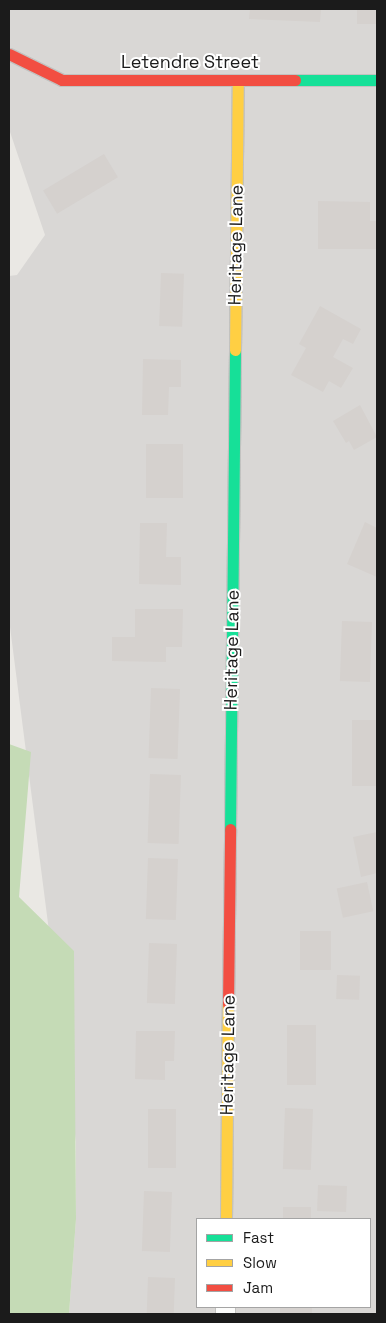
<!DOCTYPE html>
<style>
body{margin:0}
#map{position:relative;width:386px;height:1323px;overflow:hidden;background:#eae8e4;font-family:"Space Grotesk",sans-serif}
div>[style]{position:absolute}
.residential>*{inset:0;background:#d9d7d5}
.forest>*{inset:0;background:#c5dbb6}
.building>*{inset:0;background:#d5d1ce;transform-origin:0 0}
.roads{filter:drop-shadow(1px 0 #c2c2c0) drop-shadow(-1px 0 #c2c2c0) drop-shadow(0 1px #c2c2c0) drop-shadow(0 -1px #c2c2c0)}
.street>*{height:19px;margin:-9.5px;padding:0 9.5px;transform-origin:9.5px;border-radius:9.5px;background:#fcfcfb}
.fast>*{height:11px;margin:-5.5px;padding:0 5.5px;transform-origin:5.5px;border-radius:5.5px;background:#16e098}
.slow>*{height:11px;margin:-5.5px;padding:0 5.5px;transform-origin:5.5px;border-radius:5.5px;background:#ffcf43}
.jam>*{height:11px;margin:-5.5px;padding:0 5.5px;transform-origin:5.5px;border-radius:5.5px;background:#f24e42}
span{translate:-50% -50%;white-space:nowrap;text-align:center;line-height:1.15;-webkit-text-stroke:4px #fff;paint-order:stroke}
.street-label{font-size:18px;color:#1b1b1b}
.frame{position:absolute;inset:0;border:10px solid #1b1b1b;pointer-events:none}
.legend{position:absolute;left:196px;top:1218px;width:175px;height:90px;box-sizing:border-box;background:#fff;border:1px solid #a4a4a4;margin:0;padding:6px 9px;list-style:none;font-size:15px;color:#1b1b1b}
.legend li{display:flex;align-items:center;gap:10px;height:25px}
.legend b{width:25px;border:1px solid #a4a4a4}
</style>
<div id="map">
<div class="residential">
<i style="clip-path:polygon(evenodd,9px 9px,377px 9px,377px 1314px,69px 1314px,76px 1219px,76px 1142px,9px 619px,9px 276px,17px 275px,45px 235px,9px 129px,9px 9px,197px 1219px,370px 1219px,370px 1307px,197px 1307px,197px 1219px)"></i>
</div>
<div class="forest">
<i style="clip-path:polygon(9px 744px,31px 752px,19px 897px,74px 951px,76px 1219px,69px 1314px,9px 1314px)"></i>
</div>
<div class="building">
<i style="clip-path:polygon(250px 9px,321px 9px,320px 22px,249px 19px)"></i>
<i style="left:357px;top:9px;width:20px;height:15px"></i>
<i style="left:104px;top:154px;width:27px;height:71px;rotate:59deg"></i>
<i style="clip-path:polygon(318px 201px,370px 202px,370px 221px,377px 221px,377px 249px,318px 249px)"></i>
<i style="left:161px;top:273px;width:23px;height:53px;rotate:2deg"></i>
<i style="clip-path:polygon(320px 306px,361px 329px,353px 344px,343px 339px,333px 357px,353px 368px,341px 388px,329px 381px,323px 392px,291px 375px,306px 348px,299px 344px)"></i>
<i style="clip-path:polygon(143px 359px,181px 360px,181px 387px,169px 387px,168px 415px,142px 415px)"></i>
<i style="clip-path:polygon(360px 405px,377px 437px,354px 450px,349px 441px,346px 443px,333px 421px)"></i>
<i style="left:146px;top:444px;width:37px;height:54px"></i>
<i style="clip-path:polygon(365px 522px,377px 528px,377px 577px,347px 564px)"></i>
<i style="clip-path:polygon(140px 523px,167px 523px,166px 557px,181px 557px,181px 585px,139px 584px)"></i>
<i style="clip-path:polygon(135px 609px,183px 609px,182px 647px,166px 647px,166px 662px,112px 661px,112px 637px,135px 637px)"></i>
<i style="left:342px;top:621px;width:30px;height:60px;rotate:2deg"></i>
<i style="left:151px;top:688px;width:29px;height:70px;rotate:2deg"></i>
<i style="left:352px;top:720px;width:25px;height:66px"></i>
<i style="left:150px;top:774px;width:31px;height:69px;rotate:2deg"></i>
<i style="clip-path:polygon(377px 832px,377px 873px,361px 877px,353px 837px)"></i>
<i style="left:148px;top:858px;width:30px;height:61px;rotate:2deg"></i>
<i style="left:367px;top:882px;width:30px;height:31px;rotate:78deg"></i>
<i style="left:300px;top:931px;width:31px;height:39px"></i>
<i style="left:149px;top:943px;width:28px;height:60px;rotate:2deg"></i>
<i style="left:337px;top:975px;width:23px;height:24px;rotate:2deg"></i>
<i style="left:287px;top:1025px;width:29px;height:60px"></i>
<i style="clip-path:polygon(136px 1031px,175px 1031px,174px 1061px,165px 1061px,165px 1080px,135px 1079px)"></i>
<i style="left:285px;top:1108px;width:28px;height:61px;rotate:2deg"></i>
<i style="left:148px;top:1109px;width:28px;height:59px"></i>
<i style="left:318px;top:1185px;width:29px;height:26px;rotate:2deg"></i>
<i style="left:144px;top:1191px;width:28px;height:60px;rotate:2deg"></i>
<i style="left:283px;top:1207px;width:28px;height:12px"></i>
<i style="left:148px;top:1277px;width:27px;height:37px;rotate:2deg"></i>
<i style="left:280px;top:1307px;width:32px;height:7px"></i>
</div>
<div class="roads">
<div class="street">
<i style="left:225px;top:1314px;width:7px;rotate:-90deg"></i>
</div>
<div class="fast">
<i style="left:295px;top:80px;width:82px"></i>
<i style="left:230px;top:829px;width:479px;rotate:-89.4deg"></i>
</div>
<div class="slow">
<i style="left:235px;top:350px;width:270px;rotate:-89.4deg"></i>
<i style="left:226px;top:1219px;width:215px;rotate:-89.5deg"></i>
</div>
<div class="jam">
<i style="left:9px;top:54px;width:59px;rotate:26.1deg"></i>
<i style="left:62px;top:80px;width:233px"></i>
<i style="left:228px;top:1004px;width:175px;rotate:-89.3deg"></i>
</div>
</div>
<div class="street-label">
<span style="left:190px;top:62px">Letendre Street</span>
<span style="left:236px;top:245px;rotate:-89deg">Heritage Lane</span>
<span style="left:232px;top:650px;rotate:-89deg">Heritage Lane</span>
<span style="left:228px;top:1055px;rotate:-89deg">Heritage Lane</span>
</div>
<div class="frame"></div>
<ul class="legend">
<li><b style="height:6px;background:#16e098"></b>Fast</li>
<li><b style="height:6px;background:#ffcf43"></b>Slow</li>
<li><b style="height:6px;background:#f24e42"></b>Jam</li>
</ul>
</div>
